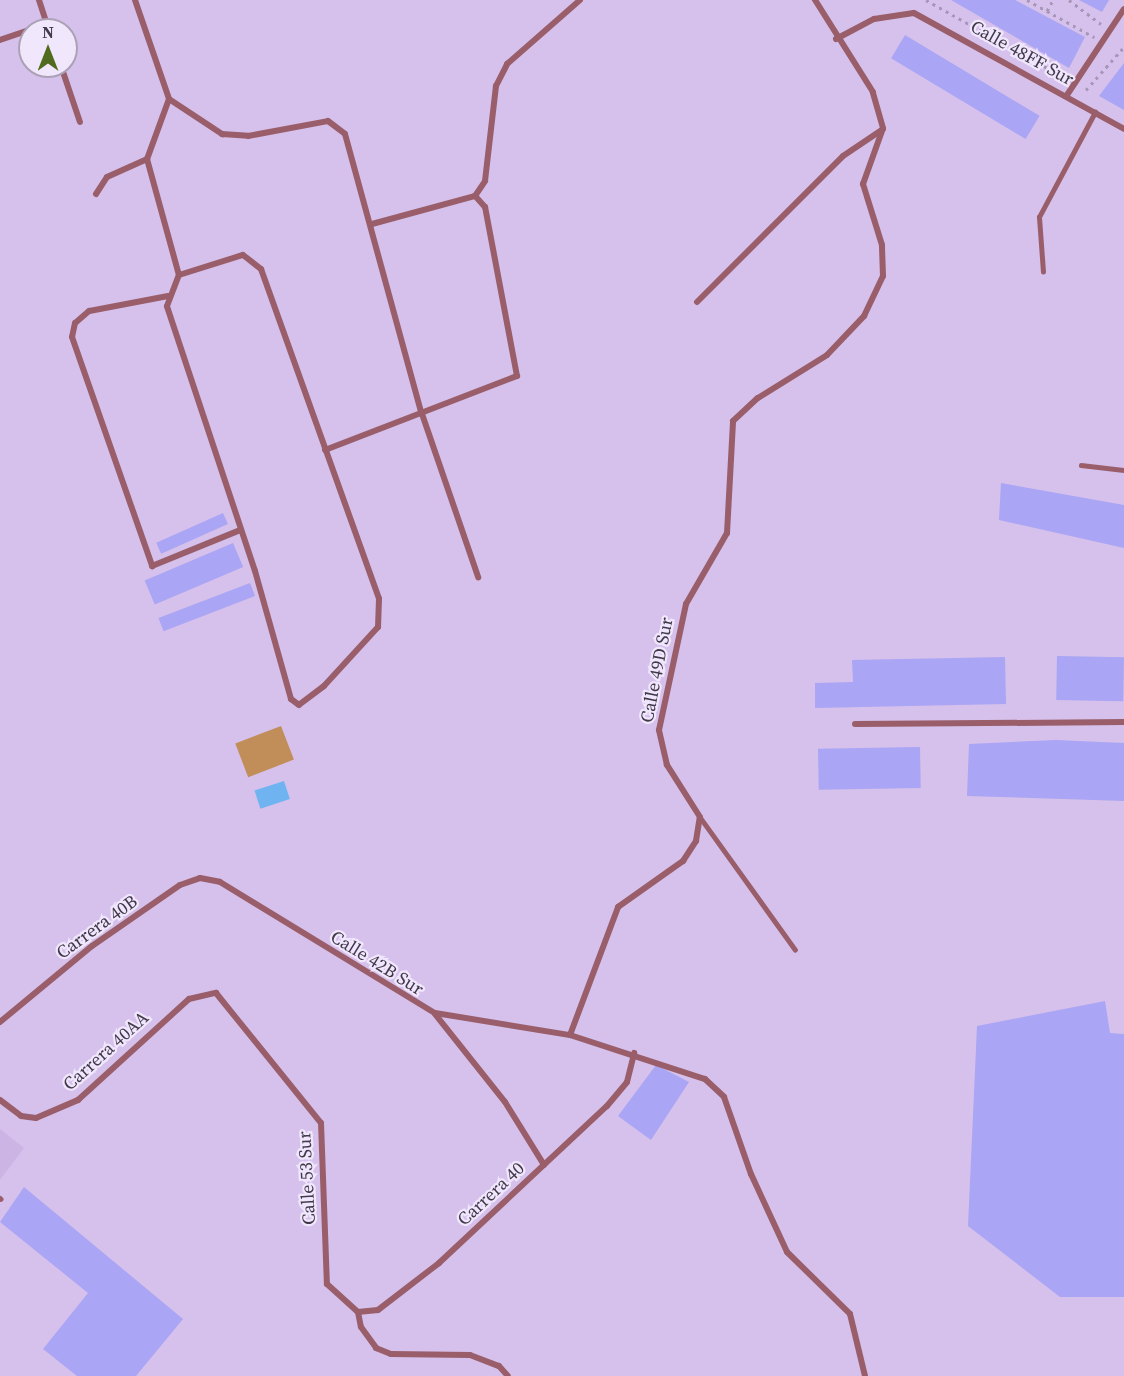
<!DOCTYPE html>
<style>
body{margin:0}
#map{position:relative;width:1124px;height:1376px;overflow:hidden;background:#d5c1eb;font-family:"Source Serif 4",serif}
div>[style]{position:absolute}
.built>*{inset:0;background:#ccb5e5}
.green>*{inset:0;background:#c18e5a;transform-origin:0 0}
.water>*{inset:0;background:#6fb4f1;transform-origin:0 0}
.building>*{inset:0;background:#aaa5f4;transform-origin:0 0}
.path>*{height:3px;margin-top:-1.5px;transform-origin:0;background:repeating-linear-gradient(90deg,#a696b8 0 3px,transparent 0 7.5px)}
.service>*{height:4.5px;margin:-2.25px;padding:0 2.25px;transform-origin:2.25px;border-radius:2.25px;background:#995e6a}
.minor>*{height:6px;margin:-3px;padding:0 3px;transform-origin:3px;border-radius:3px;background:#995e6a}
span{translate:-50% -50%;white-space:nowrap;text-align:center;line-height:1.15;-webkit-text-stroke:4.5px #f1e7fd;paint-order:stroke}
.street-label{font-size:18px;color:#41394a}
.north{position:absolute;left:18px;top:18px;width:60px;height:60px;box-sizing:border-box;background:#f1e7fd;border:2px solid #aba1b5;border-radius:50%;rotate:0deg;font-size:16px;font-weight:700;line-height:24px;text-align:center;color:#41394a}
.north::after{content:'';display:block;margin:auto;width:21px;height:27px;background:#506b1d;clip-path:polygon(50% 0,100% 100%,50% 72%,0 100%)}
</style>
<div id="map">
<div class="built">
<i style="clip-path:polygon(0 1129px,24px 1148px,0 1180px)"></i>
</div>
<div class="green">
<i style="left:281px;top:726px;width:36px;height:49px;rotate:69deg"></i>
</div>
<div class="water">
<i style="left:284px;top:781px;width:19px;height:31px;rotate:72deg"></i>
</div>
<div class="building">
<i style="clip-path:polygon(951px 0,1015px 0,1085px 37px,1069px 68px)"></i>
<i style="clip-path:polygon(1079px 0,1109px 0,1102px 12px)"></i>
<i style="left:905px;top:35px;width:157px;height:27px;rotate:31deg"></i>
<i style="clip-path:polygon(1124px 63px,1124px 110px,1099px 96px)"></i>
<i style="clip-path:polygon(1001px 483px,1124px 505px,1124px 548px,999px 520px)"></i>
<i style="left:223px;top:513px;width:12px;height:73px;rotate:66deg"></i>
<i style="left:233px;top:543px;width:26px;height:96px;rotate:67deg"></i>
<i style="left:250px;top:583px;width:14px;height:98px;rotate:69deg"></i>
<i style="left:1057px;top:656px;width:67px;height:44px;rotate:1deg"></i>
<i style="clip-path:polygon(1005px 657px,1006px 704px,815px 708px,815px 683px,853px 682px,852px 660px)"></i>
<i style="clip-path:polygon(1056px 740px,1124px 743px,1124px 801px,967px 796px,969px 744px)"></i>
<i style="left:920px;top:747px;width:41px;height:102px;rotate:89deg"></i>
<i style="clip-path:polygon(1105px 1001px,1110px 1033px,1124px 1034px,1124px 1297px,1060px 1297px,968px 1226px,977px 1026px)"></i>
<i style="clip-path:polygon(656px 1065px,689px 1082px,651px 1140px,618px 1116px)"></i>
<i style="clip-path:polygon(24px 1187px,183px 1319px,136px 1376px,77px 1376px,43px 1349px,88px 1293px,0 1222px)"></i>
</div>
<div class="path">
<i style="left:926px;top:0;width:159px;rotate:29.3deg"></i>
<i style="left:1027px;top:0;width:77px;rotate:28.9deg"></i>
<i style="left:1069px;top:0;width:40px;rotate:37deg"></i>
<i style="left:1047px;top:11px;width:13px;rotate:-61deg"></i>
<i style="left:1086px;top:90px;width:57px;rotate:-48.5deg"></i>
</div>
<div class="service">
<i style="left:1043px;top:272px;width:55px;rotate:-94.2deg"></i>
<i style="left:1039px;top:217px;width:119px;rotate:-61.9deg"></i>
<i style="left:1081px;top:465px;width:43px;rotate:6.6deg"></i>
<i style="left:700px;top:817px;width:163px;rotate:54.3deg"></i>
<i style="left:0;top:1198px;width:1px;rotate:45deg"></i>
</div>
<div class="minor">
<i style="left:39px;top:0;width:32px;rotate:72deg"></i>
<i style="left:135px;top:0;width:105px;rotate:71deg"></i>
<i style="left:169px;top:99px;width:64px;rotate:110.1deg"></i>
<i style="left:147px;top:159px;width:120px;rotate:74.6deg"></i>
<i style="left:836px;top:39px;width:43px;rotate:-27.8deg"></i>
<i style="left:874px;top:19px;width:40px;rotate:-8.5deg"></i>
<i style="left:914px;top:13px;width:240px;rotate:28.9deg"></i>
<i style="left:0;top:40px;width:50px;rotate:-18.8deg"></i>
<i style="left:61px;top:66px;width:59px;rotate:71.3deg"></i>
<i style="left:1067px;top:95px;width:103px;rotate:-56.5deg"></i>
<i style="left:169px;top:99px;width:64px;rotate:33.4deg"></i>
<i style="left:222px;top:134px;width:26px;rotate:4deg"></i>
<i style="left:248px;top:136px;width:81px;rotate:-10.6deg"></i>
<i style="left:328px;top:121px;width:21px;rotate:37deg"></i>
<i style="left:345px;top:134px;width:287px;rotate:74.7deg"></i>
<i style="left:421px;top:411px;width:176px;rotate:71deg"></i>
<i style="left:96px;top:194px;width:20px;rotate:-57deg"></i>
<i style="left:107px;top:177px;width:44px;rotate:-24.2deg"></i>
<i style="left:372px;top:224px;width:107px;rotate:-15.2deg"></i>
<i style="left:475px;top:196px;width:18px;rotate:-56deg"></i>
<i style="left:485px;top:181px;width:96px;rotate:-83.4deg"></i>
<i style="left:496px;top:86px;width:25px;rotate:-63deg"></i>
<i style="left:507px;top:64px;width:97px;rotate:-41.2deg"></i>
<i style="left:243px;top:255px;width:23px;rotate:38deg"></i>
<i style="left:261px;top:269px;width:350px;rotate:70.3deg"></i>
<i style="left:379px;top:599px;width:28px;rotate:92deg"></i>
<i style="left:378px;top:627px;width:80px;rotate:132.5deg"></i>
<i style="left:324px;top:686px;width:31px;rotate:143deg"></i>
<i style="left:299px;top:705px;width:10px;rotate:-143deg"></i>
<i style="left:291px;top:699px;width:133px;rotate:-105.7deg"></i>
<i style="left:255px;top:571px;width:279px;rotate:-108.4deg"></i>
<i style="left:167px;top:306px;width:33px;rotate:-69deg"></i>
<i style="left:179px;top:275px;width:67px;rotate:-17.4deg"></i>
<i style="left:168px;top:296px;width:80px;rotate:169.2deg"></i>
<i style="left:89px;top:311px;width:18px;rotate:139deg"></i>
<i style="left:75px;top:323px;width:14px;rotate:102deg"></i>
<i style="left:72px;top:337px;width:243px;rotate:70.7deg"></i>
<i style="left:152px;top:566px;width:95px;rotate:-22.2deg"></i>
<i style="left:697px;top:302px;width:206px;rotate:-45deg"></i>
<i style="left:843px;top:156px;width:48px;rotate:-34deg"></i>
<i style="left:325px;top:450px;width:206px;rotate:-21.1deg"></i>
<i style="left:517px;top:376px;width:172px;rotate:-100.7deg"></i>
<i style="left:485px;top:207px;width:15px;rotate:-132deg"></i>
<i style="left:855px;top:724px;width:269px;rotate:-0.4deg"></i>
<i style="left:435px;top:1014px;width:112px;rotate:51.5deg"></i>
<i style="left:505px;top:1102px;width:74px;rotate:58.2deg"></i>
<i style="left:0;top:1022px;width:119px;rotate:-39.6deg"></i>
<i style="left:92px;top:946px;width:107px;rotate:-34.7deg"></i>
<i style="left:180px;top:885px;width:21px;rotate:-19deg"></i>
<i style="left:200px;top:878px;width:20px;rotate:11deg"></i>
<i style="left:220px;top:882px;width:252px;rotate:31.4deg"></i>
<i style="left:435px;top:1013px;width:137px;rotate:9.3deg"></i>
<i style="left:570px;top:1035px;width:142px;rotate:18.1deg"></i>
<i style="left:705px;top:1079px;width:26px;rotate:43deg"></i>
<i style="left:724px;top:1097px;width:82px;rotate:70.7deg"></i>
<i style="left:751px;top:1174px;width:86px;rotate:65.2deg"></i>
<i style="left:787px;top:1252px;width:88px;rotate:44.5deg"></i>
<i style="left:850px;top:1314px;width:64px;rotate:76.4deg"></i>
<i style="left:570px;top:1035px;width:137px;rotate:-69.4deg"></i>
<i style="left:618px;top:907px;width:80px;rotate:-35.3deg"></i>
<i style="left:683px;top:861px;width:24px;rotate:-57deg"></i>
<i style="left:696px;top:841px;width:24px;rotate:-81deg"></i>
<i style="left:700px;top:817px;width:62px;rotate:-122.4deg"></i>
<i style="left:667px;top:765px;width:36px;rotate:-103deg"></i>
<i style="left:659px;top:730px;width:129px;rotate:-77.9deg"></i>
<i style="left:686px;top:604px;width:82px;rotate:-60deg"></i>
<i style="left:727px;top:533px;width:112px;rotate:-86.9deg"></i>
<i style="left:733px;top:421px;width:34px;rotate:-43deg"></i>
<i style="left:758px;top:398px;width:81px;rotate:-31.9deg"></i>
<i style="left:827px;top:355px;width:54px;rotate:-46.5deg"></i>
<i style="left:864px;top:316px;width:44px;rotate:-64.6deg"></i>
<i style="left:883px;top:276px;width:31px;rotate:-92deg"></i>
<i style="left:882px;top:245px;width:64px;rotate:-107.3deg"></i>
<i style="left:863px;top:184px;width:59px;rotate:-70.3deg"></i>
<i style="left:883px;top:128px;width:37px;rotate:-106deg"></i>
<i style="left:873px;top:92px;width:109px;rotate:-122.2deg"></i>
<i style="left:0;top:1100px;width:26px;rotate:37deg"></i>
<i style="left:21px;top:1116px;width:15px;rotate:8deg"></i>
<i style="left:36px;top:1118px;width:46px;rotate:-23.2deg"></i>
<i style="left:78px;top:1100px;width:150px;rotate:-42.3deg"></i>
<i style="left:189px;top:999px;width:28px;rotate:-13deg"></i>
<i style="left:216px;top:993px;width:167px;rotate:51.1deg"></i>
<i style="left:321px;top:1123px;width:161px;rotate:87.9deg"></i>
<i style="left:327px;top:1284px;width:42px;rotate:42.1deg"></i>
<i style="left:358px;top:1312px;width:20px;rotate:-6deg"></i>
<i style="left:378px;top:1310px;width:77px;rotate:-37.6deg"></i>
<i style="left:439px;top:1263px;width:230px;rotate:-43.1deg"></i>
<i style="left:607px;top:1106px;width:31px;rotate:-50deg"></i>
<i style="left:627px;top:1082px;width:30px;rotate:-76deg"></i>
<i style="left:358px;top:1312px;width:15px;rotate:79deg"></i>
<i style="left:361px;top:1327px;width:26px;rotate:54deg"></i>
<i style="left:376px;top:1348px;width:16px;rotate:22deg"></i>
<i style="left:391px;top:1354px;width:79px;rotate:0.7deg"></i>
<i style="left:470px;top:1355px;width:31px;rotate:21deg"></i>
<i style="left:499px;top:1366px;width:13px;rotate:48deg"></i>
</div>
<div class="street-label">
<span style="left:1022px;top:53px;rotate:29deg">Calle 48FF Sur</span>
<span style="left:657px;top:670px;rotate:-79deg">Calle 49D Sur</span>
<span style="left:97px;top:927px;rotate:-36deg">Carrera 40B</span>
<span style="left:377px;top:963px;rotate:32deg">Calle 42B Sur</span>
<span style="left:106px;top:1051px;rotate:-42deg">Carrera 40AA</span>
<span style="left:307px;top:1178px;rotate:-93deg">Calle 53 Sur</span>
<span style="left:491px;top:1194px;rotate:-43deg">Carrera 40</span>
</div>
<div class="north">N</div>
</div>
